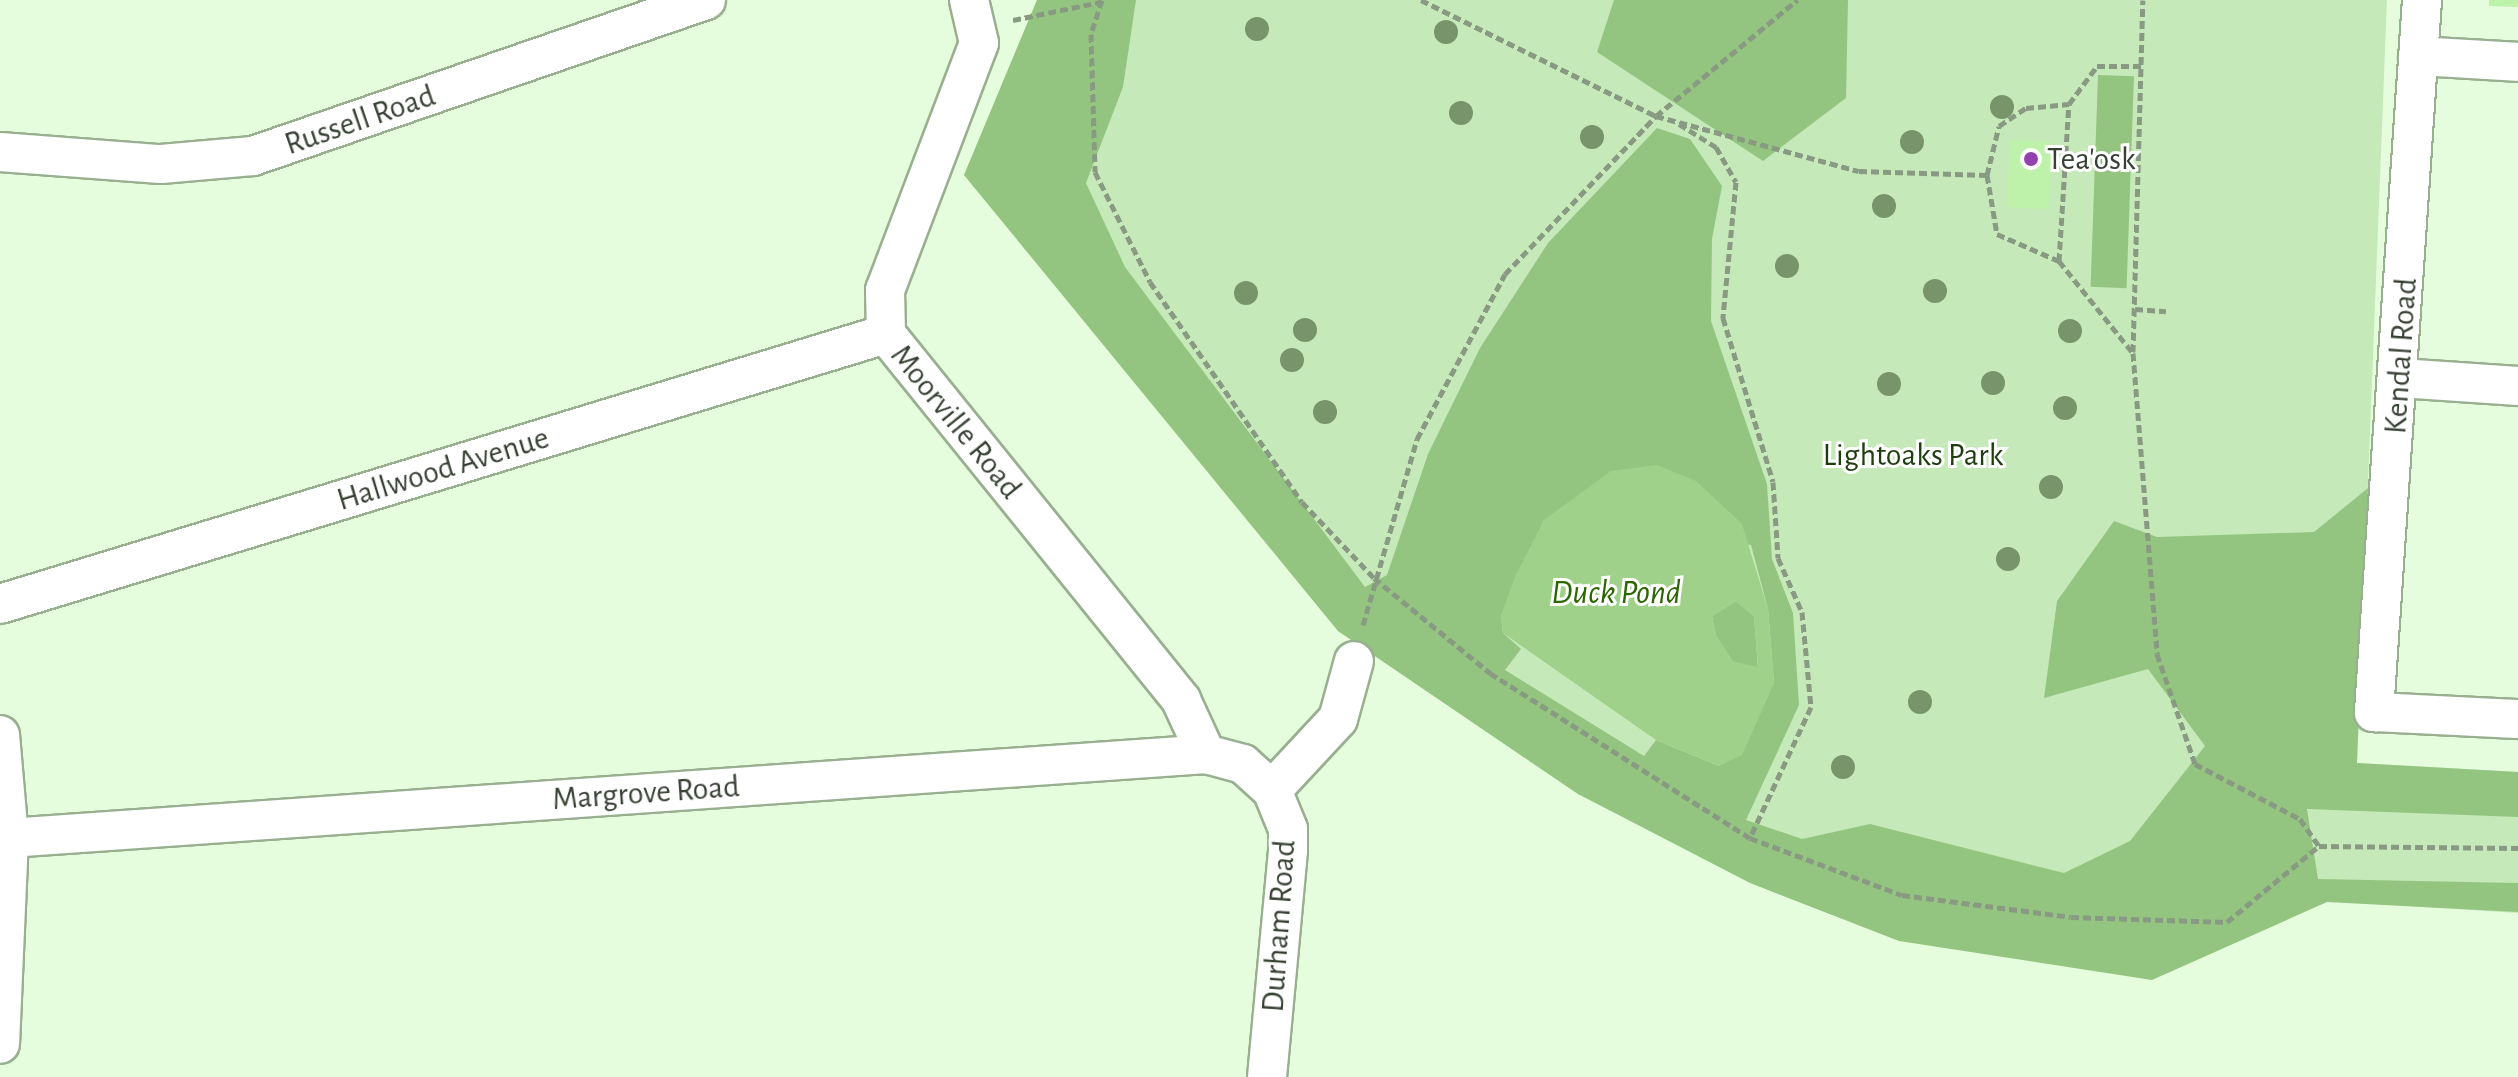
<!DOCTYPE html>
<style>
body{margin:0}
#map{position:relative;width:2518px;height:1077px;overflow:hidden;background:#e5fddc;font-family:"Alegreya Sans",sans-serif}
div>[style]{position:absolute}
.green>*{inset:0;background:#c6e9b9}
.forest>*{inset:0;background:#94c580;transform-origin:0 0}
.water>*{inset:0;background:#9fd18b}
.building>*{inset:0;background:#bef1aa;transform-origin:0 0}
.path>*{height:5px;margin-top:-2.5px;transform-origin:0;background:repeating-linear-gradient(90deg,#899a83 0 8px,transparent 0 12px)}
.roads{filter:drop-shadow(2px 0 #98af90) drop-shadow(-2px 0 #98af90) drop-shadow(0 2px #98af90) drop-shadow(0 -2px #98af90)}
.minor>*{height:38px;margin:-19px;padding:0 19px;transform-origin:19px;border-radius:19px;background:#fff}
.trees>*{width:24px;height:24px;margin:-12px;border-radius:50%;background:#78946b}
.dots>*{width:22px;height:22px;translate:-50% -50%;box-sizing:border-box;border:4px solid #fff;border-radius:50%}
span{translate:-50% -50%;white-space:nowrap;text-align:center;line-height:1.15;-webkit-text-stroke:6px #fff;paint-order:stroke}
.street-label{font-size:32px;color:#364033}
.poi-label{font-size:32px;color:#364033}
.left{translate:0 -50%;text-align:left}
.park-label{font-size:32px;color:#1f3e0f}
.water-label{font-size:34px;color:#2b6600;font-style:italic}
</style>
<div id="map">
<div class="green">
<i style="clip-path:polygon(1037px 0,2387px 0,2357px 763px,2518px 772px,2518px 913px,2327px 901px,1899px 941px,1578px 794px,1338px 631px,964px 175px)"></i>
</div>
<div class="forest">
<i style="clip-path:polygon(evenodd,1037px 0,1136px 0,1123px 87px,1086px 183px,1125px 267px,1365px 587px,1387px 575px,1428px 454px,1480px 348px,1548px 243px,1657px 128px,1690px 139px,1722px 186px,1712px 239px,1711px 321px,1767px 484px,1772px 559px,1793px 613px,1799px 705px,1746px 820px,1802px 839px,1870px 824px,2064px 873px,2130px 841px,2205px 746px,2148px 669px,2044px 698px,2057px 601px,2114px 521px,2157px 537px,2314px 532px,2368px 488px,2357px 763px,2518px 772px,2518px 817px,2307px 809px,2318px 879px,2518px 883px,2518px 912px,2327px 902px,2152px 980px,1899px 941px,1750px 883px,1578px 794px,1338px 631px,964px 175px,1037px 0,1544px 520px,1751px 545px,1768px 609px,1774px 683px,1719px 766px,1656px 740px,1644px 756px,1505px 670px,1521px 649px,1503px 633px,1501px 616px,1544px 520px)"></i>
<i style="clip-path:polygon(1614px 0,1848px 0,1846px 98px,1763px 161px,1597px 52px)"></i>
<i style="left:2098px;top:75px;width:36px;height:212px;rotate:2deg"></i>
<i style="clip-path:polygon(1736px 601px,1754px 616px,1758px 668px,1733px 662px,1716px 636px,1712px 616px)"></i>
</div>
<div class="water">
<i style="clip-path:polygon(evenodd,1657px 465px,1696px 481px,1742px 524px,1768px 609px,1774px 683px,1742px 755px,1719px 766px,1656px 740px,1503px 633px,1501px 616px,1514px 579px,1544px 520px,1611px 471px,1657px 465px,1736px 601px,1754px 616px,1758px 667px,1733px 662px,1716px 636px,1712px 616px,1736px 601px)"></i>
</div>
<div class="building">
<i style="clip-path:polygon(2489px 0,2518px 0,2518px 7px,2489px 6px)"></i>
<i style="left:2010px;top:140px;width:42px;height:67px;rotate:3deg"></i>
</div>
<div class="path">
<i style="left:1102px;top:0;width:36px;rotate:108deg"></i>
<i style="left:1091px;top:34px;width:138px;rotate:88.3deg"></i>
<i style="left:1095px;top:172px;width:123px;rotate:63.4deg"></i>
<i style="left:1150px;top:282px;width:267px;rotate:55.4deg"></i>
<i style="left:1302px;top:502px;width:105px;rotate:46.5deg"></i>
<i style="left:1374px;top:578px;width:150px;rotate:39.3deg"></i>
<i style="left:1490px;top:673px;width:308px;rotate:32.4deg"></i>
<i style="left:1750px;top:838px;width:162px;rotate:20.6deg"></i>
<i style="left:1902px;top:895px;width:170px;rotate:7.4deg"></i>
<i style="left:2071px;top:917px;width:156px;rotate:1.8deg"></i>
<i style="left:2227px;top:922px;width:119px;rotate:-39.6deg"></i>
<i style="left:1421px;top:0;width:262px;rotate:26.3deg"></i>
<i style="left:1656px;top:116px;width:210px;rotate:15.2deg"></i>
<i style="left:1859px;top:171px;width:128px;rotate:1.8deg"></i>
<i style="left:1987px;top:175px;width:60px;rotate:80.4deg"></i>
<i style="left:1997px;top:234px;width:68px;rotate:23.5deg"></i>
<i style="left:2059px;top:261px;width:118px;rotate:51.2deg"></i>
<i style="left:2133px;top:353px;width:302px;rotate:85.4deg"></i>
<i style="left:2157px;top:654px;width:116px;rotate:70.9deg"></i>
<i style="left:2195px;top:764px;width:119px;rotate:27.6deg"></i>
<i style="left:2300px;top:819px;width:33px;rotate:55deg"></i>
<i style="left:2319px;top:846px;width:199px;rotate:0.6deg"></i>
<i style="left:1013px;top:20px;width:90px;rotate:-11.6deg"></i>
<i style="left:1679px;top:124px;width:44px;rotate:31.9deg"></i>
<i style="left:1716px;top:147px;width:40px;rotate:60.3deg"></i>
<i style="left:1736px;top:182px;width:137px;rotate:95.5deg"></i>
<i style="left:1723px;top:318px;width:171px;rotate:73deg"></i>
<i style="left:1773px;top:482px;width:76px;rotate:86.2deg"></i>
<i style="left:1778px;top:558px;width:59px;rotate:66deg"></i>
<i style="left:1802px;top:612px;width:95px;rotate:84.6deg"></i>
<i style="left:1811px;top:707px;width:145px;rotate:115deg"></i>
<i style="left:1987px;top:175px;width:50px;rotate:-76.2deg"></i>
<i style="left:1999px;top:126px;width:32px;rotate:-34deg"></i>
<i style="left:2026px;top:108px;width:43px;rotate:-5.3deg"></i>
<i style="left:2059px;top:261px;width:157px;rotate:-86.4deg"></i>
<i style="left:2069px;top:104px;width:47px;rotate:-53.6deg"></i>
<i style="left:2097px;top:66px;width:46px"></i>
<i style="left:2135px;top:309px;width:31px;rotate:4deg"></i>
<i style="left:2133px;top:352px;width:352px;rotate:-88.4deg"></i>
<i style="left:1363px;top:625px;width:194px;rotate:-73.8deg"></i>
<i style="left:1417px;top:439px;width:187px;rotate:-61.9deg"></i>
<i style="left:1505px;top:274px;width:219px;rotate:-46.3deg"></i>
<i style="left:1656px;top:116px;width:183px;rotate:-39.4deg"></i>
</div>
<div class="roads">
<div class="minor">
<i style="left:969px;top:0;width:44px;rotate:76.9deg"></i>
<i style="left:979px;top:43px;width:264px;rotate:110.8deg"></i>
<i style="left:885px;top:290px;width:44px;rotate:88.7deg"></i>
<i style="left:886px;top:334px;width:470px;rotate:51.1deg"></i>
<i style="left:1181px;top:700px;width:60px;rotate:65.2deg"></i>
<i style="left:2422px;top:0;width:714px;rotate:93.86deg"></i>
<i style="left:2374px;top:712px;width:144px;rotate:2.8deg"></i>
<i style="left:2418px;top:56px;width:100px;rotate:3.4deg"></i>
<i style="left:0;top:152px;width:161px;rotate:4.3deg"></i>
<i style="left:161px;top:164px;width:92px;rotate:-5deg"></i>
<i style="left:253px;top:156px;width:479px;rotate:-19deg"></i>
<i style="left:2400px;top:378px;width:118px;rotate:3.9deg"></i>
<i style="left:0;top:604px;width:926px;rotate:-16.95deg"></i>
<i style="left:0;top:735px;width:103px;rotate:85deg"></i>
<i style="left:9px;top:838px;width:206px;rotate:92.5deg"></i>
<i style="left:9px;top:838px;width:1200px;rotate:-4.01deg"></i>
<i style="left:1206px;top:754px;width:38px;rotate:15deg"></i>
<i style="left:1243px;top:764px;width:39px;rotate:42deg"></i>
<i style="left:1267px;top:1077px;width:228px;rotate:-84.7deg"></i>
<i style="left:1288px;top:850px;width:21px;rotate:-90deg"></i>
<i style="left:1288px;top:829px;width:42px;rotate:-112.3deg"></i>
<i style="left:1272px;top:790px;width:97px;rotate:-47.1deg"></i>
<i style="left:1338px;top:719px;width:60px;rotate:-74.6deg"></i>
</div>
</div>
<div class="trees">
<i style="left:1257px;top:29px"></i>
<i style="left:1446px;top:32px"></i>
<i style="left:2002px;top:107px"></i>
<i style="left:1461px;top:113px"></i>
<i style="left:1592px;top:137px"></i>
<i style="left:1912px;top:142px"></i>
<i style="left:1884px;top:206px"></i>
<i style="left:1787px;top:266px"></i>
<i style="left:1935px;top:291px"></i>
<i style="left:1246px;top:293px"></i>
<i style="left:1305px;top:330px"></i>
<i style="left:2070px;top:331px"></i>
<i style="left:1292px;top:360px"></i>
<i style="left:1993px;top:383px"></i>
<i style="left:1889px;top:384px"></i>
<i style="left:2065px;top:408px"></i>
<i style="left:1325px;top:412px"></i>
<i style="left:2051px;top:487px"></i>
<i style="left:2008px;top:559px"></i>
<i style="left:1920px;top:702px"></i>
<i style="left:1843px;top:767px"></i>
</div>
<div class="dots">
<i style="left:2031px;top:159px;background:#9441af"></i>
</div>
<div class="street-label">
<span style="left:360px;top:120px;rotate:-19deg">Russell Road</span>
<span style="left:2401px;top:356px;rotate:-86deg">Kendal Road</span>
<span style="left:956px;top:422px;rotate:51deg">Moorville Road</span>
<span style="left:443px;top:469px;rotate:-17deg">Hallwood Avenue</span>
<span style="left:646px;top:793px;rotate:-4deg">Margrove Road</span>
<span style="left:1279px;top:926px;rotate:-86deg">Durham Road</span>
</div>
<div class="poi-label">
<span class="left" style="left:2047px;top:159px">Tea'osk</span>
</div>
<div class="park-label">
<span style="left:1913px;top:455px">Lightoaks Park</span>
</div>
<div class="water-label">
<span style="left:1616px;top:594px">Duck Pond</span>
</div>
</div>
